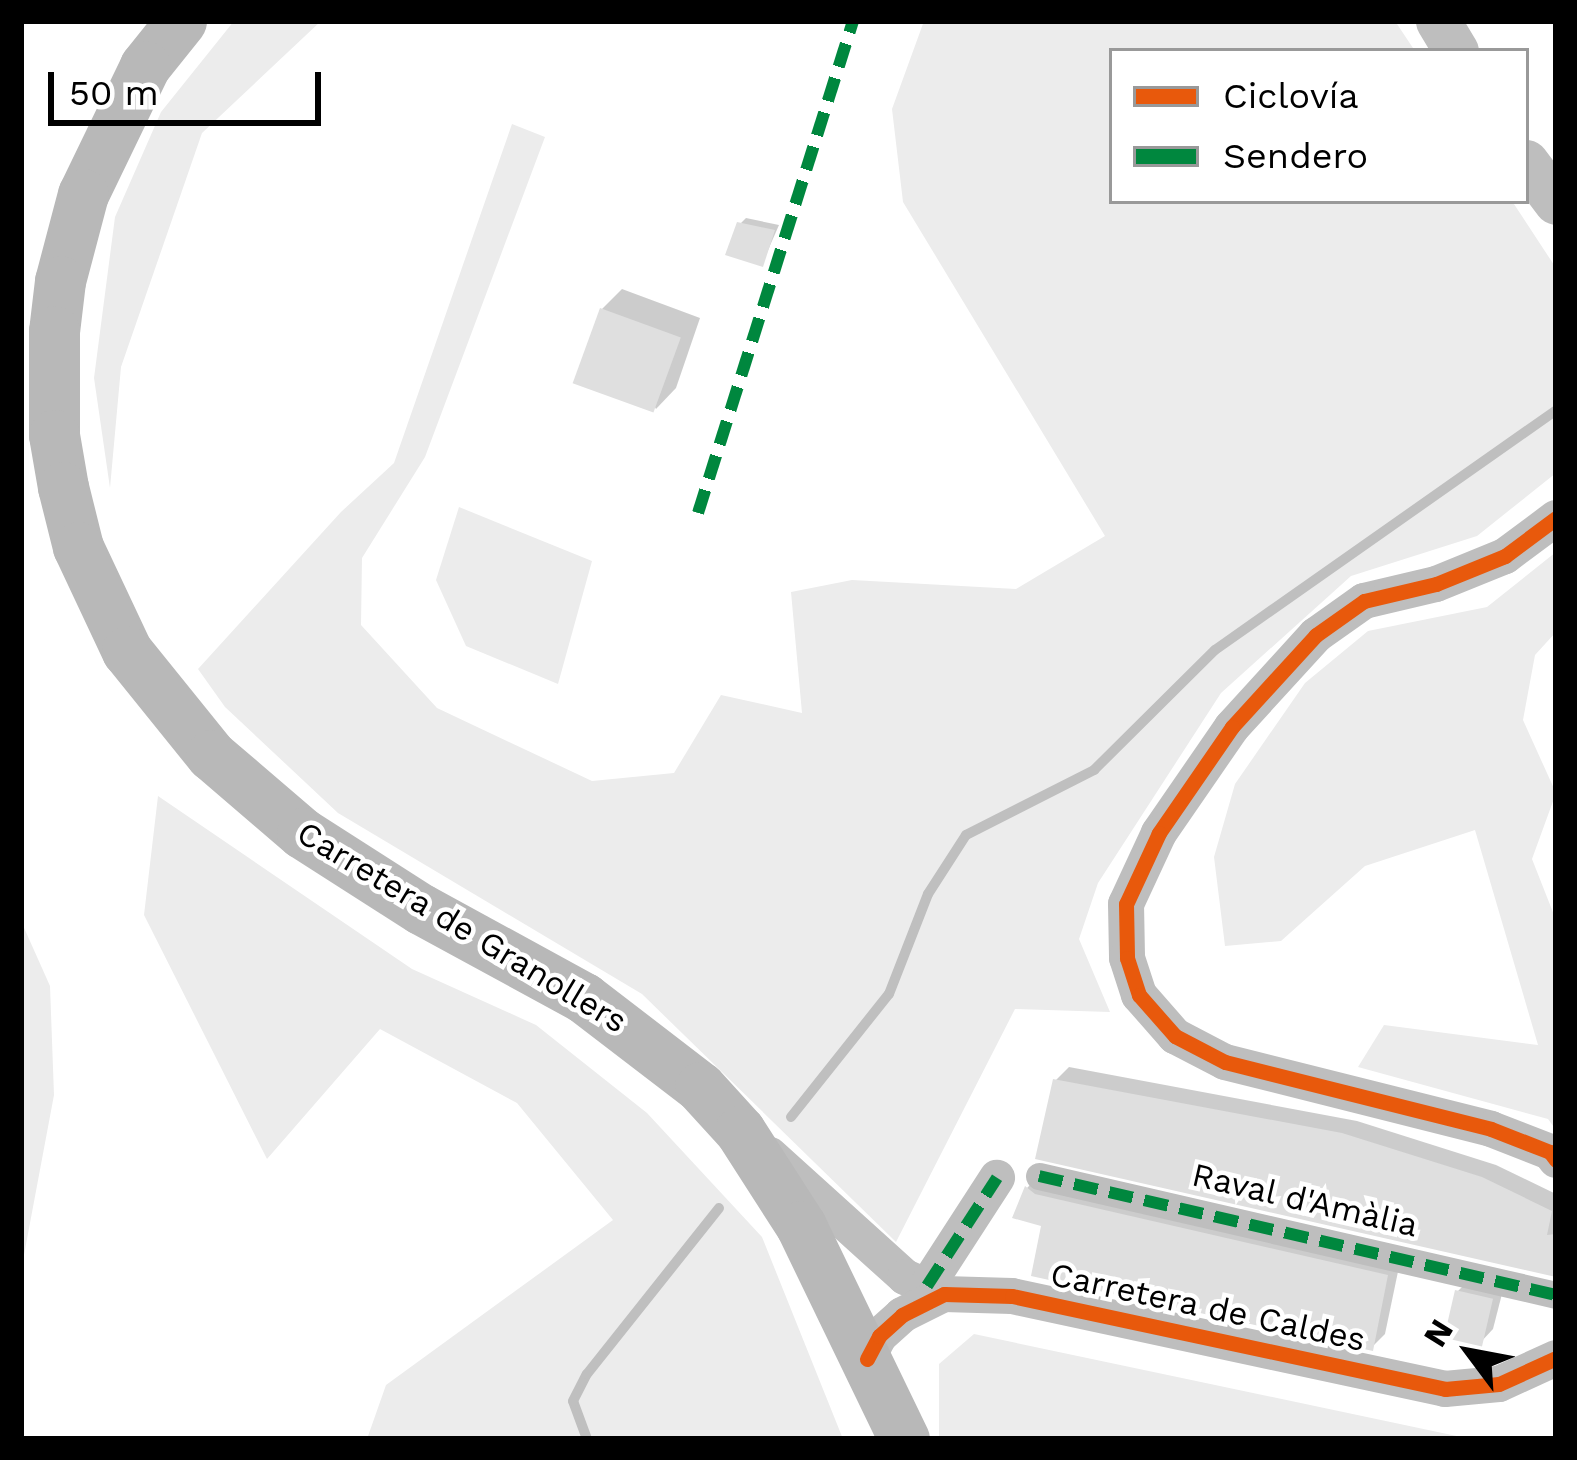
<!DOCTYPE html>
<meta charset="utf-8">
<style>
body{margin:0}
#map{position:relative;width:1577px;height:1460px;overflow:hidden;background:#fff;font-family:"Work Sans",sans-serif}
div>[style]{position:absolute}
.green>*{inset:0;background:#ececec}
.shadow>*{inset:0;background:#0003}
.stream>*{height:10px;margin:-5px;padding:0 5px;transform-origin:5px;border-radius:5px;background:#bfbfbf}
.building>*{inset:0;background:#dfdfdf;transform-origin:0 0}
.pedestrian>*{height:27px;margin:-13.5px;padding:0 13.5px;transform-origin:13.5px;border-radius:13.5px;background:#bebebe}
.minor>*{height:36px;margin:-18px;padding:0 18px;transform-origin:18px;border-radius:18px;background:#bebebe}
.tertiary>*{height:45px;margin:-22.5px;padding:0 22.5px;transform-origin:22.5px;border-radius:22.5px;background:#bebebe}
.secondary>*{height:51px;margin:-25.5px;padding:0 25.5px;transform-origin:25.5px;border-radius:25.5px;background:#b8b8b8}
.quiet>*{height:12px;margin-top:-6px;transform-origin:0;background:repeating-linear-gradient(90deg,#00873e 0 24px,transparent 0 36px)}
.cycleway>*{height:15px;margin:-7.5px;padding:0 7.5px;transform-origin:7.5px;border-radius:7.5px;background:#e8590c}
span{translate:-50% -50%;white-space:nowrap;text-align:center;line-height:1.15;-webkit-text-stroke:9px #fff;paint-order:stroke}
.street-label{font-size:33px;color:#000}
.frame{position:absolute;inset:0;border:24px solid #000;pointer-events:none}
.legend{position:absolute;left:1109px;top:48px;width:420px;height:156px;box-sizing:border-box;background:#fff;border:3px solid #999;margin:0;padding:15px 21px;list-style:none;font-size:36px;color:#000}
.legend li{display:flex;align-items:center;gap:24px;height:60px}
.legend b{width:60px;border:3px solid #999}
.north{position:absolute;left:1409px;top:1292px;width:120px;height:120px;-webkit-text-stroke:9px #fff;paint-order:stroke;rotate:302deg;font-size:33px;font-weight:700;line-height:48px;text-align:center;color:#000}
.north::after{content:'';display:block;margin:auto;width:42px;height:54px;background:#000;clip-path:polygon(50% 0,100% 100%,50% 72%,0 100%)}
.scale{position:absolute;left:48px;top:72px;width:273px;height:54px;box-sizing:border-box;border:6px solid #000;border-top:0;padding-left:15px;font-size:36px;line-height:42px;white-space:nowrap;color:#000;-webkit-text-stroke:9px #fff;paint-order:stroke}
</style>
<div id="map">
<div class="green">
<i style="clip-path:polygon(234px 21px,321px 21px,202px 133px,121px 367px,110px 488px,94px 378px,115px 217px,161px 112px)"></i>
<i style="clip-path:polygon(924px 21px,1395px 21px,1415px 51px,1112px 51px,1112px 201px,1512px 201px,1556px 268px,1556px 473px,1477px 536px,1351px 576px,1221px 693px,1098px 883px,1079px 939px,1110px 1012px,1015px 1009px,896px 1242px,642px 994px,338px 813px,225px 707px,198px 669px,341px 512px,394px 463px,512px 124px,545px 137px,425px 457px,362px 558px,361px 625px,437px 708px,592px 781px,674px 773px,721px 695px,802px 713px,791px 592px,852px 580px,1016px 589px,1105px 536px,903px 202px,892px 109px)"></i>
<i style="clip-path:polygon(459px 507px,592px 561px,558px 684px,466px 646px,436px 580px)"></i>
<i style="clip-path:polygon(1556px 552px,1556px 632px,1535px 655px,1523px 720px,1556px 793px,1532px 859px,1556px 920px,1556px 1130px,1548px 1119px,1358px 1067px,1384px 1025px,1538px 1045px,1475px 830px,1365px 866px,1281px 941px,1225px 946px,1214px 857px,1235px 784px,1305px 683px,1368px 631px,1487px 607px)"></i>
<i style="clip-path:polygon(158px 796px,412px 969px,536px 1025px,647px 1113px,762px 1237px,843px 1439px,367px 1439px,386px 1385px,613px 1220px,517px 1103px,380px 1029px,267px 1159px,144px 915px)"></i>
<i style="clip-path:polygon(21px 921px,50px 986px,54px 1095px,21px 1271px)"></i>
<i style="clip-path:polygon(974px 1334px,1466px 1438px,1466px 1439px,939px 1439px,939px 1364px)"></i>
</div>
<div class="shadow">
<i style="clip-path:polygon(746px 218px,779px 225px,762px 264px,740px 224px)"></i>
<i style="clip-path:polygon(622px 289px,700px 318px,676px 388px,656px 409px,602px 309px)"></i>
<i style="clip-path:polygon(1069px 1067px,1357px 1121px,1496px 1165px,1556px 1194px,1556px 1274px,1056px 1080px)"></i>
<i style="clip-path:polygon(1040px 1175px,1400px 1262px,1385px 1334px,1372px 1347px,1044px 1223px,1027px 1188px)"></i>
<i style="clip-path:polygon(1471px 1278px,1504px 1286px,1493px 1329px,1480px 1343px,1457px 1292px)"></i>
</div>
<div class="stream">
<i style="left:791px;top:1117px;width:157px;rotate:-51.5deg"></i>
<i style="left:889px;top:994px;width:107px;rotate:-68.7deg"></i>
<i style="left:928px;top:894px;width:70px;rotate:-57.2deg"></i>
<i style="left:966px;top:835px;width:144px;rotate:-26.9deg"></i>
<i style="left:1094px;top:770px;width:170px;rotate:-44.8deg"></i>
<i style="left:1215px;top:650px;width:417px;rotate:-35.1deg"></i>
<i style="left:587px;top:1439px;width:40px;rotate:-110.2deg"></i>
<i style="left:573px;top:1401px;width:30px;rotate:-63deg"></i>
<i style="left:587px;top:1374px;width:212px;rotate:-51.5deg"></i>
</div>
<div class="building">
<i style="clip-path:polygon(737px 222px,775px 230px,763px 267px,725px 255px)"></i>
<i style="left:600px;top:308px;width:86px;height:80px;rotate:20deg"></i>
<i style="clip-path:polygon(1053px 1079px,1342px 1133px,1482px 1177px,1552px 1211px,1547px 1235px,1556px 1234px,1556px 1277px,1035px 1159px)"></i>
<i style="clip-path:polygon(1025px 1186px,1035px 1194px,1388px 1275px,1373px 1351px,1031px 1276px,1041px 1226px,1012px 1218px)"></i>
<i style="left:1455px;top:1290px;width:39px;height:49px;rotate:13deg"></i>
</div>
<div class="pedestrian">
<i style="left:1039px;top:1176px;width:531px;rotate:12.96deg"></i>
</div>
<div class="minor">
<i style="left:1556px;top:518px;width:64px;rotate:143.3deg"></i>
<i style="left:1505px;top:556px;width:74px;rotate:157.9deg"></i>
<i style="left:1436px;top:584px;width:74px;rotate:166.7deg"></i>
<i style="left:1364px;top:601px;width:59px;rotate:144.7deg"></i>
<i style="left:1316px;top:635px;width:125px;rotate:132.4deg"></i>
<i style="left:1232px;top:727px;width:129px;rotate:124.6deg"></i>
<i style="left:1159px;top:833px;width:78px;rotate:114.9deg"></i>
<i style="left:1126px;top:904px;width:54px;rotate:88.9deg"></i>
<i style="left:1127px;top:958px;width:39px;rotate:72deg"></i>
<i style="left:1139px;top:995px;width:55px;rotate:48.7deg"></i>
<i style="left:1175px;top:1036px;width:56px;rotate:27.5deg"></i>
<i style="left:1225px;top:1062px;width:274px;rotate:14.1deg"></i>
<i style="left:1491px;top:1129px;width:63px;rotate:21.3deg"></i>
<i style="left:1550px;top:1152px;width:10px;rotate:53deg"></i>
<i style="left:770px;top:1155px;width:182px;rotate:42.1deg"></i>
<i style="left:905px;top:1277px;width:43px;rotate:23.6deg"></i>
<i style="left:927px;top:1286px;width:129px;rotate:-57.1deg"></i>
<i style="left:867px;top:1359px;width:26px;rotate:-62deg"></i>
<i style="left:879px;top:1336px;width:31px;rotate:-42deg"></i>
<i style="left:902px;top:1315px;width:47px;rotate:-26.6deg"></i>
<i style="left:944px;top:1294px;width:68px;rotate:1.7deg"></i>
<i style="left:1012px;top:1296px;width:443px;rotate:12.1deg"></i>
<i style="left:1445px;top:1389px;width:54px;rotate:-5.3deg"></i>
<i style="left:1499px;top:1384px;width:63px;rotate:-24.5deg"></i>
</div>
<div class="tertiary">
<i style="left:1438px;top:21px;width:35px;rotate:59deg"></i>
<i style="left:1526px;top:162px;width:50px;rotate:53.1deg"></i>
</div>
<div class="secondary">
<i style="left:181px;top:21px;width:58px;rotate:128.7deg"></i>
<i style="left:145px;top:66px;width:142px;rotate:115.8deg"></i>
<i style="left:83px;top:194px;width:90px;rotate:104.8deg"></i>
<i style="left:60px;top:281px;width:50px;rotate:96.8deg"></i>
<i style="left:54px;top:331px;width:104px;rotate:90deg"></i>
<i style="left:54px;top:435px;width:53px;rotate:80.2deg"></i>
<i style="left:63px;top:487px;width:62px;rotate:76deg"></i>
<i style="left:78px;top:547px;width:115px;rotate:64.8deg"></i>
<i style="left:127px;top:651px;width:134px;rotate:51.1deg"></i>
<i style="left:211px;top:755px;width:120px;rotate:40.6deg"></i>
<i style="left:302px;top:833px;width:141px;rotate:32.6deg"></i>
<i style="left:421px;top:909px;width:186px;rotate:28.6deg"></i>
<i style="left:584px;top:998px;width:146px;rotate:37.5deg"></i>
<i style="left:700px;top:1087px;width:59px;rotate:47.7deg"></i>
<i style="left:740px;top:1131px;width:113px;rotate:57.3deg"></i>
<i style="left:801px;top:1226px;width:237px;rotate:64.2deg"></i>
</div>
<div class="quiet">
<i style="left:698px;top:513px;width:516px;rotate:-72.51deg"></i>
<i style="left:1039px;top:1176px;width:531px;rotate:12.96deg"></i>
<i style="left:927px;top:1286px;width:129px;rotate:-57.1deg"></i>
</div>
<div class="cycleway">
<i style="left:1556px;top:518px;width:64px;rotate:143.3deg"></i>
<i style="left:1505px;top:556px;width:74px;rotate:157.9deg"></i>
<i style="left:1436px;top:584px;width:74px;rotate:166.7deg"></i>
<i style="left:1364px;top:601px;width:59px;rotate:144.7deg"></i>
<i style="left:1316px;top:635px;width:125px;rotate:132.4deg"></i>
<i style="left:1232px;top:727px;width:129px;rotate:124.6deg"></i>
<i style="left:1159px;top:833px;width:78px;rotate:114.9deg"></i>
<i style="left:1126px;top:904px;width:54px;rotate:88.9deg"></i>
<i style="left:1127px;top:958px;width:39px;rotate:72deg"></i>
<i style="left:1139px;top:995px;width:55px;rotate:48.7deg"></i>
<i style="left:1175px;top:1036px;width:56px;rotate:27.5deg"></i>
<i style="left:1225px;top:1062px;width:274px;rotate:14.1deg"></i>
<i style="left:1491px;top:1129px;width:63px;rotate:21.3deg"></i>
<i style="left:1550px;top:1152px;width:10px;rotate:53deg"></i>
<i style="left:867px;top:1359px;width:26px;rotate:-62deg"></i>
<i style="left:879px;top:1336px;width:31px;rotate:-42deg"></i>
<i style="left:902px;top:1315px;width:47px;rotate:-26.6deg"></i>
<i style="left:944px;top:1294px;width:68px;rotate:1.7deg"></i>
<i style="left:1012px;top:1296px;width:443px;rotate:12.1deg"></i>
<i style="left:1445px;top:1389px;width:54px;rotate:-5.3deg"></i>
<i style="left:1499px;top:1384px;width:63px;rotate:-24.5deg"></i>
</div>
<div class="street-label">
<span style="left:462px;top:927px;rotate:31deg">Carretera de Granollers</span>
<span style="left:1305px;top:1200px;rotate:13deg">Raval d'Amàlia</span>
<span style="left:1208px;top:1307px;rotate:12deg">Carretera de Caldes</span>
</div>
<div class="frame"></div>
<ul class="legend">
<li><b style="height:15px;background:#e8590c"></b>Ciclovía</li>
<li><b style="height:15px;background:#00873e"></b>Sendero</li>
</ul>
<div class="north">N</div>
<div class="scale">50 m</div>
</div>
